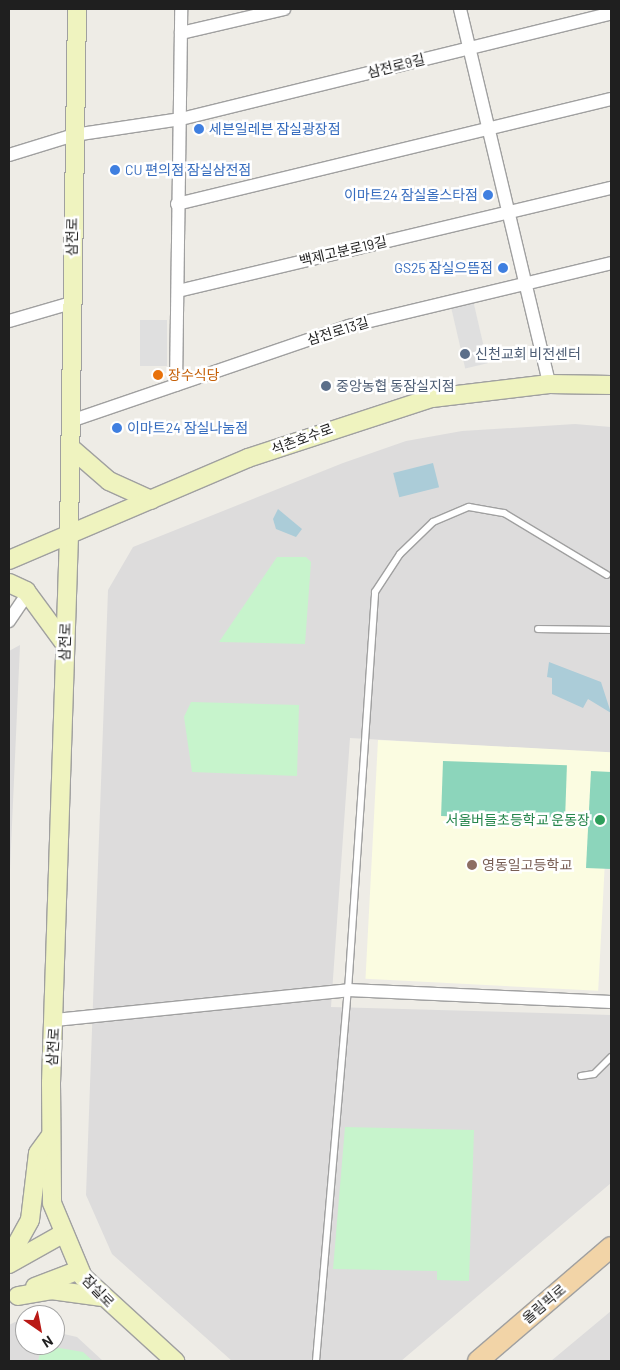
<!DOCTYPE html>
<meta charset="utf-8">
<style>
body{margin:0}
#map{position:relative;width:620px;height:1370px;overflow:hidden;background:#eeece6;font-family:Barlow,"Noto Sans KR",sans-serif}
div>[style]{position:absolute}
.residential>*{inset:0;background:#dddcdc}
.education>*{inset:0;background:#fbfce1;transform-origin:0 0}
.park>*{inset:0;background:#c7f4cc}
.pitch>*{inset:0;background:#8cd5bb;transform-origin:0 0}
.parking>*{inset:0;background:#dfdfdf;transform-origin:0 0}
.water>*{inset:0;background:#abccd8;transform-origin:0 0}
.roads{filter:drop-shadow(1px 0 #a0a0a0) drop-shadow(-1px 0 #a0a0a0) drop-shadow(0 1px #a0a0a0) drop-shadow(0 -1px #a0a0a0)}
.lane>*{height:6px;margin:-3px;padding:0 3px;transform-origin:3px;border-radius:3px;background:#fff}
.street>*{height:12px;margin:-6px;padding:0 6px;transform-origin:6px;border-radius:6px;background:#fff}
.secondary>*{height:18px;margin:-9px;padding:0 9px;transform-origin:9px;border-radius:9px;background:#eff3bf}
.primary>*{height:20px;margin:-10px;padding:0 10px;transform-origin:10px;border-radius:10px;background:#f2d4a7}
.dots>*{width:14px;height:14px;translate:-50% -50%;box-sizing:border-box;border:2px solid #fff;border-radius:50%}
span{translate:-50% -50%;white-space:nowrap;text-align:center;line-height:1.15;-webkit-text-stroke:5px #fff;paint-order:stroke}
.street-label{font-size:14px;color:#1f1f1f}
.shop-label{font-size:14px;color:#366cbe}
.left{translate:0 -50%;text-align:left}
.right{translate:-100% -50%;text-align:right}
.service-label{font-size:14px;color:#4e5e75}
.food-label{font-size:14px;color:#c56008}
.leisure-label{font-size:14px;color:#27864d}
.education-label{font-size:14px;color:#785e54}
.frame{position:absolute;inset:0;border:10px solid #1f1f1f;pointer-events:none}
.north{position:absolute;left:15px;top:1305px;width:50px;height:50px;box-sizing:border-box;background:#fff;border:1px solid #a5a5a5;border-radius:50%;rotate:147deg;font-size:14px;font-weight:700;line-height:20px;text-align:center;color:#1f1f1f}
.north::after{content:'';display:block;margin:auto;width:18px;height:22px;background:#b91915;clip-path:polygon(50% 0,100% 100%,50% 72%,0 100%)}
</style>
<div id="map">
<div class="residential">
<i style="clip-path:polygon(575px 424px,611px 427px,611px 753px,350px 738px,331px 1007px,611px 1015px,611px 1183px,401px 1361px,232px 1361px,112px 1254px,86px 1195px,108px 590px,133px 547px,343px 463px,406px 441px,462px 431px)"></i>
<i style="clip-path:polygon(20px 645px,9px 892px,9px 651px)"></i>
<i style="clip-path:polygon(611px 1311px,611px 1361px,551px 1361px)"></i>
<i style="clip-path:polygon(15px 1322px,25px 1324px,25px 1345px,55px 1345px,55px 1332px,77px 1337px,103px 1361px,9px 1361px,9px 1325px)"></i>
</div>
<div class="education">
<i style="left:378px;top:740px;width:233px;height:239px;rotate:3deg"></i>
</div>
<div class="park">
<i style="clip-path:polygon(277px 557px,306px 557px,311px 562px,305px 644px,219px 642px)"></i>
<i style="clip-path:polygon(191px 702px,299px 705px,297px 776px,192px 772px,184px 717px)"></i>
<i style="clip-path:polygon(345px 1127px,474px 1130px,469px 1281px,437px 1280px,437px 1271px,333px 1269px)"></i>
<i style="clip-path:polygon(42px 1345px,83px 1352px,93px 1361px,38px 1361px)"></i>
</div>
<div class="pitch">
<i style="left:443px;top:761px;width:124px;height:55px;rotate:2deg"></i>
<i style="clip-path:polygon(591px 771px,611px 772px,611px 869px,586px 868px)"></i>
</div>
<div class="parking">
<i style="left:473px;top:300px;width:65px;height:23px;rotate:77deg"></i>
<i style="left:140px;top:320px;width:27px;height:46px"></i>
</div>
<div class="water">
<i style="left:433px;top:463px;width:25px;height:41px;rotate:76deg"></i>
<i style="clip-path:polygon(278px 509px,302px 529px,296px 537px,276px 529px,273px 519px)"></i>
<i style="clip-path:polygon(549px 662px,601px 682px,611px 713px,588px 699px,583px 708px,552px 694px,552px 678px,547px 677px)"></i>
</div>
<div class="roads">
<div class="lane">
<i style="left:538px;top:629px;width:73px;rotate:0.8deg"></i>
<i style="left:581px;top:1076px;width:13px;rotate:-9deg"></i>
<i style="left:594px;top:1074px;width:24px;rotate:-45deg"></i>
<i style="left:316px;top:1361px;width:372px;rotate:-85.1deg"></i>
<i style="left:348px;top:990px;width:399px;rotate:-86.1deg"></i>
<i style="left:375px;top:592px;width:45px;rotate:-56.7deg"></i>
<i style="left:400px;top:554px;width:46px;rotate:-44.1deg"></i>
<i style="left:433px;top:522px;width:39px;rotate:-23deg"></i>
<i style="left:469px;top:507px;width:36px;rotate:10deg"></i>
<i style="left:504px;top:513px;width:120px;rotate:31deg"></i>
</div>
<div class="street">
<i style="left:460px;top:9px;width:385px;rotate:76.6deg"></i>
<i style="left:181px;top:33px;width:106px;rotate:-13.1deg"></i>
<i style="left:9px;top:155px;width:68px;rotate:-17.1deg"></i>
<i style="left:74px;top:135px;width:108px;rotate:-8.5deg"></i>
<i style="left:181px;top:119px;width:443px;rotate:-13.8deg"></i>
<i style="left:177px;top:204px;width:447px;rotate:-13.6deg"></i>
<i style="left:178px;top:291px;width:445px;rotate:-13.4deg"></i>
<i style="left:9px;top:321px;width:65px;rotate:-16.2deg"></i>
<i style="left:176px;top:385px;width:376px;rotate:-89.2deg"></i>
<i style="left:71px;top:421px;width:294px;rotate:-18.9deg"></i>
<i style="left:349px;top:326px;width:269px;rotate:-13.5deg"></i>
<i style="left:9px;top:621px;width:27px;rotate:-56deg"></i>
<i style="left:55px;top:1020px;width:295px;rotate:-5.8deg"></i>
<i style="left:348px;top:990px;width:263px;rotate:2.6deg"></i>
</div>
<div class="secondary">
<i style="left:77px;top:9px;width:526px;rotate:90.87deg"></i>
<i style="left:69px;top:535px;width:548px;rotate:91.88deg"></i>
<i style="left:51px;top:1083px;width:120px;rotate:89.5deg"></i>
<i style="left:52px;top:1203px;width:80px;rotate:67.3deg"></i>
<i style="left:83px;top:1277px;width:125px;rotate:42.4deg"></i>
<i style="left:71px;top:448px;width:50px;rotate:41deg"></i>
<i style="left:109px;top:481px;width:46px;rotate:24.3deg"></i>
<i style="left:9px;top:560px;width:260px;rotate:-23.1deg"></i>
<i style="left:248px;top:458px;width:194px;rotate:-18.1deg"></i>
<i style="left:432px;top:398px;width:118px;rotate:-6.8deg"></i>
<i style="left:549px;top:384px;width:62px;rotate:0.9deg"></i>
<i style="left:9px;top:583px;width:19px;rotate:25deg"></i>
<i style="left:26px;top:591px;width:66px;rotate:53.7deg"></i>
<i style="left:9px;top:1258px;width:43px;rotate:-61.1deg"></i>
<i style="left:30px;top:1220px;width:67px;rotate:-83.2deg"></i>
<i style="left:38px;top:1153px;width:22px;rotate:-54deg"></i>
<i style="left:9px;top:1264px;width:63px;rotate:-29.4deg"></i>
<i style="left:35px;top:1287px;width:47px;rotate:-21.1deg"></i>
<i style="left:18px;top:1296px;width:34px;rotate:-10deg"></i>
<i style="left:51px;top:1290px;width:52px;rotate:7.7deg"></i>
</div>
<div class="primary">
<i style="left:478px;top:1361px;width:175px;rotate:-40.6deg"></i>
</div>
</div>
<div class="dots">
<i style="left:199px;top:129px;background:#3f7fe0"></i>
<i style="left:115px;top:170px;background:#3f7fe0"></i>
<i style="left:488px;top:195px;background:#3f7fe0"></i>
<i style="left:503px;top:268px;background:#3f7fe0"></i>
<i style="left:465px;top:354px;background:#5c6f8a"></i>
<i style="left:158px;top:375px;background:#e8710a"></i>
<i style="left:326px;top:386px;background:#5c6f8a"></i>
<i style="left:117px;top:428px;background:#3f7fe0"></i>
<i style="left:600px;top:820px;background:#2e9e5b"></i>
<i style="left:472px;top:865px;background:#8d6e63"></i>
</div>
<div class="street-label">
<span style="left:396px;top:66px;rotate:-14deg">삼전로9길</span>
<span style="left:72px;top:237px;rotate:-89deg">삼전로</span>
<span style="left:343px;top:251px;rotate:-13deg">백제고분로19길</span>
<span style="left:338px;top:331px;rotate:-17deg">삼전로13길</span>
<span style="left:302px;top:439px;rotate:-20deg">석촌호수로</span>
<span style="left:65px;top:642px;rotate:-88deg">삼전로</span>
<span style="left:53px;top:1047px;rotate:-86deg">삼전로</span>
<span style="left:98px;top:1291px;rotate:46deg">잠실로</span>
<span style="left:544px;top:1304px;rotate:-40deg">올림픽로</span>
</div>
<div class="shop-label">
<span class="left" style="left:209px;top:129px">세븐일레븐 잠실광장점</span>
<span class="left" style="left:125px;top:170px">CU 편의점 잠실삼전점</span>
<span class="right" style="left:478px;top:195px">이마트24 잠실올스타점</span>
<span class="right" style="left:493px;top:268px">GS25 잠실으뜸점</span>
<span class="left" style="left:127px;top:428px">이마트24 잠실나눔점</span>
</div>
<div class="service-label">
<span class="left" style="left:475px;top:354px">신천교회 비전센터</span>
<span class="left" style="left:336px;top:386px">중앙농협 동잠실지점</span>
</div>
<div class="food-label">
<span class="left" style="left:168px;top:375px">장수식당</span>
</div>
<div class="leisure-label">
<span class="right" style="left:590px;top:820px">서울버들초등학교 운동장</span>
</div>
<div class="education-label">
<span class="left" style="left:482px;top:865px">영동일고등학교</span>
</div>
<div class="frame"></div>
<div class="north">N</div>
</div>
